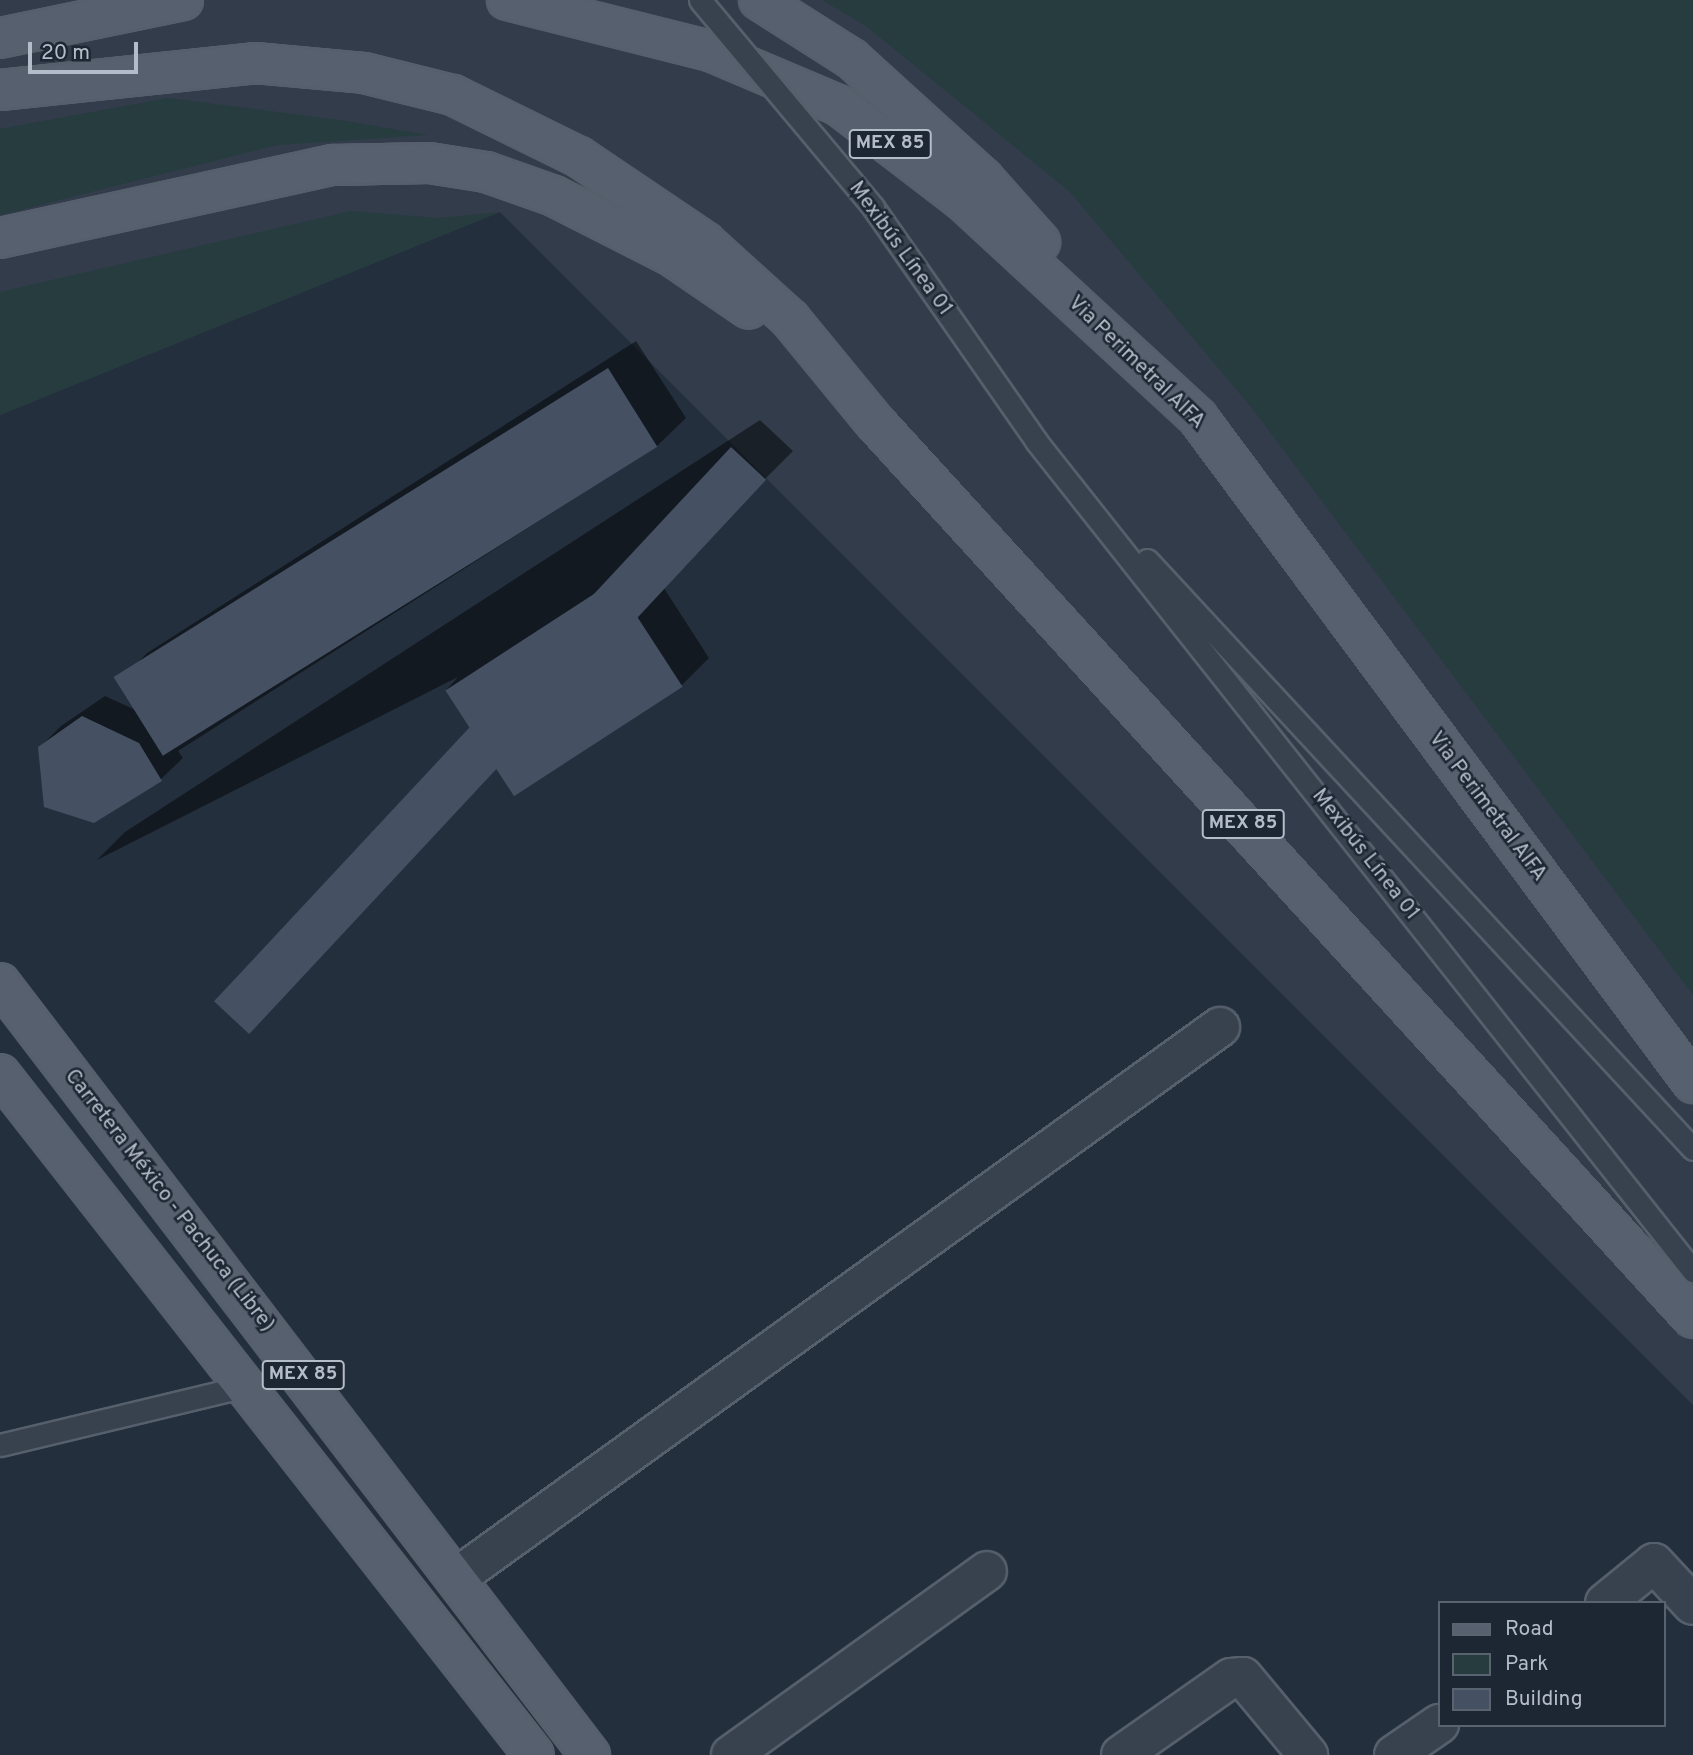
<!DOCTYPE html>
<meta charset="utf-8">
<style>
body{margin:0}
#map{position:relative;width:1693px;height:1755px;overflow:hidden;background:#242f3e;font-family:Overpass,sans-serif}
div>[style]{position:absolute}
.airport>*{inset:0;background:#323c4b}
.green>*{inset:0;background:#263c3f}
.shadow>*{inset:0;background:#0007}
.building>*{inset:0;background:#455162;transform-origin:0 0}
.roads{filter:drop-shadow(2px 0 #565f6c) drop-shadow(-2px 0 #565f6c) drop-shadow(0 2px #565f6c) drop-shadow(0 -2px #565f6c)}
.lane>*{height:21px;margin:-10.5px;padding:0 10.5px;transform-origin:10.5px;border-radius:10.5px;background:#38414e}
.street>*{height:38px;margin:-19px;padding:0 19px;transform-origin:19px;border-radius:19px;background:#38414e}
.primary>*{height:38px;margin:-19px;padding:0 19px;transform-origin:19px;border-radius:19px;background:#56606e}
.bridges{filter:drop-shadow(2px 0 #565f6c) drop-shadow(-2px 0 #565f6c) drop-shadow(0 2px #565f6c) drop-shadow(0 -2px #565f6c)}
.lane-bridge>*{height:21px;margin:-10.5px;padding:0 10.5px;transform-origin:10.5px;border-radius:10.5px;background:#38414e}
span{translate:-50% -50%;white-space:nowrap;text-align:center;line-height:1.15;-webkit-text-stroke:5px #1d2633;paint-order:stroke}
.shield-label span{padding:2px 5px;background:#1d2633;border:2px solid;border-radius:5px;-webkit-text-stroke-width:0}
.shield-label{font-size:19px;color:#b4bcc9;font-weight:700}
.street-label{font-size:21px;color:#b4bcc9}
.legend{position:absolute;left:1438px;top:1601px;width:228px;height:126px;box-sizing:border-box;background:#1d2633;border:2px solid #59626f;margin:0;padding:9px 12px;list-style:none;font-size:21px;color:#b4bcc9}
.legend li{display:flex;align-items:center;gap:14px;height:35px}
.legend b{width:35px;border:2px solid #59626f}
.scale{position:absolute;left:28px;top:42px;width:110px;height:32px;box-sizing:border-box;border:4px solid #b4bcc9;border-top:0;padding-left:9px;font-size:21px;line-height:24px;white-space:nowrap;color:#b4bcc9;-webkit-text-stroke:5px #1d2633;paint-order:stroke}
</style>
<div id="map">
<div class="airport">
<i style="clip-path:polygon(0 0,1693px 0,1693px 1405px,500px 212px,0 415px)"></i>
</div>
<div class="green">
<i style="clip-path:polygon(822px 0,1693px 0,1693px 995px,1252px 408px,1069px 191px,866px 26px)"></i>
<i style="clip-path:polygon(168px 98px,346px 121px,427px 135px,277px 145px,0 215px,0 129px)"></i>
<i style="clip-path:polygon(351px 211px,439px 218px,500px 212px,0 415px,0 292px)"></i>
</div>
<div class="shadow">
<i style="clip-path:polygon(636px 341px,686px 418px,657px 446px,178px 751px,183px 758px,161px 779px,94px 821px,39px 748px,61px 726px,105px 696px,138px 711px,119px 682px,147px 653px)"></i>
<i style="clip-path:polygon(760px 420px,793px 451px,765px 479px,644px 557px,709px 658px,681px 686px,447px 689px,458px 677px,97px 860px,125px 832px)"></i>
</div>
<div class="building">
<i style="left:608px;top:368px;width:93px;height:583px;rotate:58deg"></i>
<i style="left:731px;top:447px;width:48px;height:758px;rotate:43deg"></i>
<i style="left:614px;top:581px;width:126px;height:201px;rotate:57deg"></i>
<i style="clip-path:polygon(82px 716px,139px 743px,162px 781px,94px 823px,44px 807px,38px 747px)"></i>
</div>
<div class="roads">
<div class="lane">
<i style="left:873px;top:207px;width:285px;rotate:55.1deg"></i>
<i style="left:1036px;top:441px;width:1059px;rotate:51.64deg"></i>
<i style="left:1147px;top:560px;width:803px;rotate:47.17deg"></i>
<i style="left:0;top:1445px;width:252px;rotate:-13.5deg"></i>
</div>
<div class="street">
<i style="left:456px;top:1578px;width:942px;rotate:-35.8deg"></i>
<i style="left:1605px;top:1603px;width:63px;rotate:-39.2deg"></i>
<i style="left:1654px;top:1563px;width:57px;rotate:47.1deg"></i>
<i style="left:731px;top:1755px;width:315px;rotate:-35.7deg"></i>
<i style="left:1121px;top:1755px;width:134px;rotate:-35deg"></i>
<i style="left:1231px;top:1678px;width:12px;rotate:-5deg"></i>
<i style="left:1243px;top:1677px;width:102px;rotate:50.2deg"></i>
<i style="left:1394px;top:1755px;width:55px;rotate:-34.6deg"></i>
</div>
<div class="primary">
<i style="left:507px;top:0;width:209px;rotate:14.1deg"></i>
<i style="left:710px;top:51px;width:139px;rotate:22.9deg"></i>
<i style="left:838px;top:105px;width:156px;rotate:37.5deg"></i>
<i style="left:962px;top:200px;width:321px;rotate:42.7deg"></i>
<i style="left:1198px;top:418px;width:829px;rotate:53.34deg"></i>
<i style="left:759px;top:0;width:110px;rotate:32.4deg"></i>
<i style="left:852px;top:59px;width:177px;rotate:42.3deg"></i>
<i style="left:983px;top:178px;width:86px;rotate:48.3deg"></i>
<i style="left:0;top:38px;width:187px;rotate:-11.7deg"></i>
<i style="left:0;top:90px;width:256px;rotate:-6deg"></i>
<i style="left:255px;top:63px;width:109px;rotate:5.2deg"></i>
<i style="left:364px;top:73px;width:92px;rotate:13.9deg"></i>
<i style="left:453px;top:95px;width:140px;rotate:26.2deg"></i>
<i style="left:579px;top:157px;width:152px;rotate:34deg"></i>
<i style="left:705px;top:242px;width:115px;rotate:42.2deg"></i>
<i style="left:790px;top:319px;width:129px;rotate:50.6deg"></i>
<i style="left:872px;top:419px;width:1217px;rotate:47.6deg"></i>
<i style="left:0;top:238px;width:341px;rotate:-12.4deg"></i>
<i style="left:333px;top:165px;width:96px;rotate:-1.2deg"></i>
<i style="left:429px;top:163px;width:58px;rotate:9deg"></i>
<i style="left:486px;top:172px;width:72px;rotate:19.4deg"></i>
<i style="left:554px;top:196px;width:132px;rotate:27deg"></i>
<i style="left:672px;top:256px;width:93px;rotate:34.5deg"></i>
<i style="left:0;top:983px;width:972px;rotate:52.61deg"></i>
<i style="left:0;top:1074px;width:865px;rotate:51.9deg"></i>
</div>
</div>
<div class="bridges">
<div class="lane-bridge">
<i style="left:700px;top:0;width:270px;rotate:50.1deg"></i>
</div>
</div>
<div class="shield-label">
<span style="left:890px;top:144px">MEX 85</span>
<span style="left:1243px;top:824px">MEX 85</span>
<span style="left:303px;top:1375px">MEX 85</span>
</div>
<div class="street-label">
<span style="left:900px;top:249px;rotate:54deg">Mexibús Línea 01</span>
<span style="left:1136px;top:363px;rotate:44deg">Via Perimetral AIFA</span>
<span style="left:1487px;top:807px;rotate:53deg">Via Perimetral AIFA</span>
<span style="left:1365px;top:855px;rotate:52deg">Mexibús Línea 01</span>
<span style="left:169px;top:1201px;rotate:52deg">Carretera México - Pachuca (Libre)</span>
</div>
<ul class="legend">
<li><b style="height:9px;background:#56606e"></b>Road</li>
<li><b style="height:19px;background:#263c3f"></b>Park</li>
<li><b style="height:19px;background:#455162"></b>Building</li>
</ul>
<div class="scale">20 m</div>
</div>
